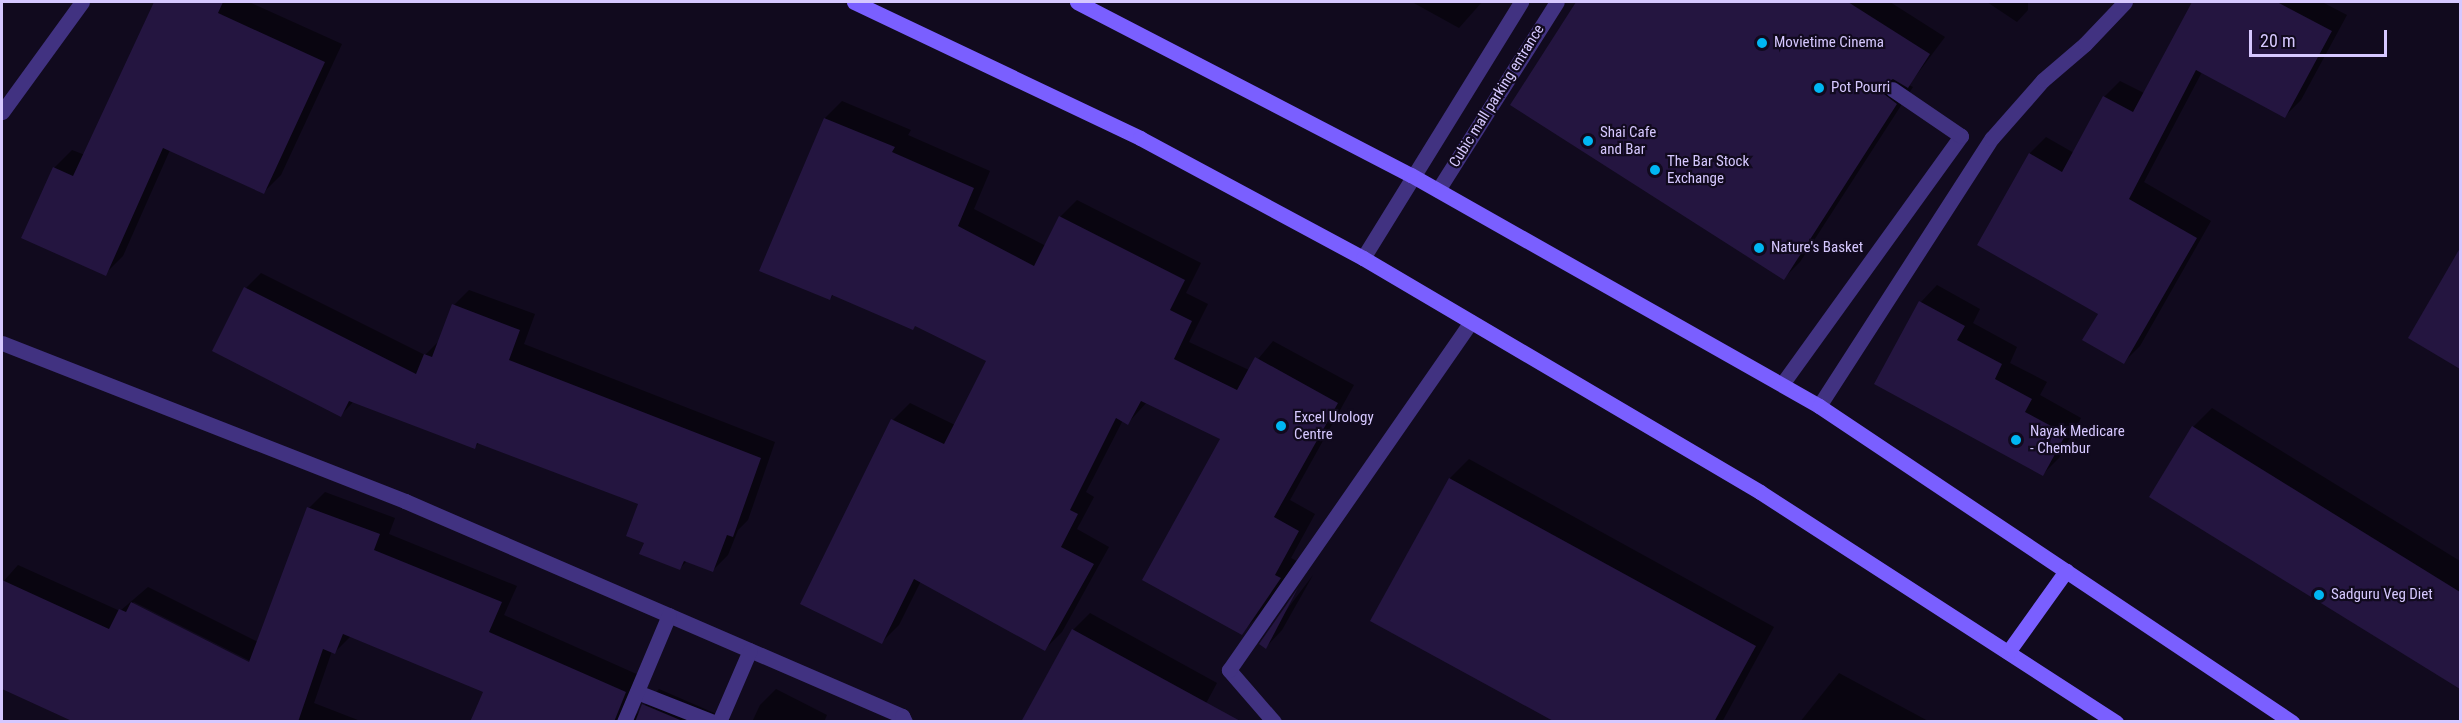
<!DOCTYPE html>
<style>
body{margin:0}
#map{position:relative;width:2462px;height:723px;overflow:hidden;background:#110a1e;font-family:"Roboto Condensed",sans-serif}
div>[style]{position:absolute}
.shadow>*{inset:0;background:#0007}
.building>*{inset:0;background:#241540}
.lane>*{height:15px;margin:-7.5px;padding:0 7.5px;transform-origin:7.5px;border-radius:7.5px;background:#413281}
.street>*{height:15px;margin:-7.5px;padding:0 7.5px;transform-origin:7.5px;border-radius:7.5px;background:#413281}
.secondary>*{height:15px;margin:-7.5px;padding:0 7.5px;transform-origin:7.5px;border-radius:7.5px;background:#7a5fff}
.dots>*{width:16px;height:16px;translate:-50% -50%;box-sizing:border-box;border:3px solid #110a1e;border-radius:50%}
span{translate:-50% -50%;white-space:nowrap;text-align:center;line-height:1.15;-webkit-text-stroke:4.5px #110a1e;paint-order:stroke}
.poi-label{font-size:15px;color:#d6c8ff}
.left{translate:0 -50%;text-align:left}
.street-label{font-size:15px;color:#d6c8ff}
.frame{position:absolute;inset:0;border:3px solid #d6c8ff;pointer-events:none}
.scale{position:absolute;left:2249px;top:30px;width:138px;height:27px;box-sizing:border-box;border:3px solid #d6c8ff;border-top:0;padding-left:8px;font-size:18px;line-height:21px;white-space:nowrap;color:#d6c8ff;-webkit-text-stroke:4px #110a1e;paint-order:stroke}
</style>
<div id="map">
<div class="shadow">
<i style="clip-path:polygon(156px 2px,249px 2px,342px 44px,281px 175px,263px 193px,170px 150px,123px 256px,105px 274px,23px 237px,54px 168px,72px 150px,85px 155px)"></i>
<i style="clip-path:polygon(1412px 2px,1482px 2px,1459px 28px)"></i>
<i style="clip-path:polygon(1578px 2px,1890px 2px,1945px 37px,1909px 85px,1913px 87px,1800px 262px,1784px 278px,1512px 104px)"></i>
<i style="clip-path:polygon(1987px 2px,2028px 2px,2028px 10px,2017px 22px)"></i>
<i style="clip-path:polygon(2194px 2px,2322px 2px,2347px 15px,2301px 100px,2285px 116px,2202px 72px,2144px 182px,2211px 221px,2140px 346px,2124px 362px,2100px 313px,1979px 244px,2030px 153px,2046px 137px,2074px 153px,2104px 97px,2120px 81px,2144px 93px)"></i>
<i style="clip-path:polygon(842px 101px,911px 130px,908px 135px,990px 171px,974px 209px,1046px 246px,1060px 217px,1077px 200px,1201px 263px,1186px 293px,1208px 304px,1189px 342px,1249px 370px,1273px 341px,1354px 385px,1290px 500px,1315px 514px,1291px 558px,1297px 561px,1258px 616px,1241px 633px,1222px 439px,1147px 402px,1128px 423px,1123px 420px,1086px 492px,1094px 497px,1077px 529px,1109px 547px,1062px 632px,1045px 649px,921px 581px,899px 625px,882px 642px,802px 603px,893px 420px,910px 403px,955px 425px,988px 360px,916px 325px,834px 294px,830px 299px,761px 270px,825px 118px)"></i>
<i style="clip-path:polygon(2460px 251px,2460px 367px,2410px 337px)"></i>
<i style="clip-path:polygon(261px 273px,425px 355px,441px 339px,454px 305px,469px 290px,535px 314px,524px 344px,775px 442px,748px 520px,738px 530px,728px 555px,713px 570px,687px 561px,680px 568px,646px 542px,640px 503px,479px 443px,475px 447px,354px 401px,341px 415px,246px 288px)"></i>
<i style="clip-path:polygon(1937px 285px,1980px 309px,1973px 323px,2017px 347px,2010px 363px,2047px 382px,2040px 395px,2081px 418px,2059px 458px,2043px 474px,1876px 384px,1921px 302px)"></i>
<i style="clip-path:polygon(2212px 408px,2460px 561px,2460px 687px,2151px 497px,2193px 427px)"></i>
<i style="clip-path:polygon(1469px 459px,1774px 627px,1722px 722px,1558px 722px,1450px 478px)"></i>
<i style="clip-path:polygon(evenodd,325px 492px,395px 518px,389px 534px,517px 586px,504px 615px,641px 676px,630px 702px,636px 715px,659px 689px,735px 722px,472px 722px,485px 691px,352px 635px,335px 652px,332px 651px,314px 703px,363px 722px,78px 722px,2px 687px,2px 583px,18px 565px,120px 611px,148px 587px,258px 642px,309px 508px,325px 492px,134px 602px,256px 664px,255px 666px,131px 604px,134px 602px)"></i>
<i style="clip-path:polygon(1313px 575px,1282px 630px,1266px 647px,1261px 644px)"></i>
<i style="clip-path:polygon(1090px 613px,1217px 683px,1196px 722px,1023px 722px,1073px 630px)"></i>
<i style="clip-path:polygon(1839px 673px,1930px 722px,1800px 722px)"></i>
<i style="clip-path:polygon(776px 689px,827px 715px,824px 722px,752px 722px,760px 705px)"></i>
</div>
<div class="building">
<i style="clip-path:polygon(154px 2px,223px 2px,218px 13px,325px 62px,264px 194px,163px 148px,106px 276px,21px 238px,53px 167px,73px 176px)"></i>
<i style="clip-path:polygon(1576px 2px,1848px 2px,1930px 54px,1908px 88px,1893px 79px,1884px 84px,1884px 94px,1897px 104px,1784px 280px,1510px 105px)"></i>
<i style="clip-path:polygon(2192px 2px,2277px 2px,2332px 31px,2285px 118px,2196px 70px,2129px 199px,2197px 238px,2124px 364px,2082px 340px,2098px 314px,1977px 245px,2029px 153px,2062px 172px,2103px 96px,2133px 112px)"></i>
<i style="clip-path:polygon(824px 118px,895px 147px,892px 152px,974px 188px,958px 226px,1034px 266px,1059px 216px,1185px 280px,1170px 310px,1192px 321px,1174px 359px,1237px 390px,1255px 357px,1338px 403px,1274px 517px,1299px 531px,1275px 575px,1281px 578px,1242px 635px,1142px 580px,1220px 439px,1141px 401px,1128px 425px,1116px 418px,1070px 510px,1078px 514px,1061px 547px,1094px 564px,1045px 651px,914px 579px,882px 644px,800px 604px,891px 419px,944px 444px,986px 361px,915px 326px,913px 330px,832px 295px,830px 300px,759px 271px)"></i>
<i style="clip-path:polygon(2460px 248px,2460px 369px,2408px 338px)"></i>
<i style="clip-path:polygon(244px 287px,416px 374px,424px 354px,432px 357px,452px 304px,520px 330px,509px 360px,761px 458px,733px 537px,727px 535px,713px 572px,684px 561px,680px 570px,639px 554px,644px 543px,626px 536px,638px 504px,477px 443px,475px 449px,349px 401px,341px 417px,212px 351px)"></i>
<i style="clip-path:polygon(1919px 301px,1965px 326px,1957px 340px,2002px 364px,1995px 379px,2032px 399px,2025px 412px,2066px 434px,2043px 476px,1874px 384px)"></i>
<i style="clip-path:polygon(2192px 426px,2460px 592px,2460px 689px,2149px 497px)"></i>
<i style="clip-path:polygon(1449px 478px,1756px 646px,1714px 722px,1555px 722px,1370px 621px)"></i>
<i style="clip-path:polygon(307px 507px,380px 534px,374px 550px,502px 602px,489px 632px,626px 692px,614px 722px,470px 722px,483px 692px,343px 634px,335px 654px,323px 649px,298px 722px,74px 722px,2px 689px,2px 580px,109px 629px,119px 609px,126px 612px,131px 602px,249px 662px)"></i>
<i style="clip-path:polygon(1298px 588px,1266px 649px,1259px 644px)"></i>
<i style="clip-path:polygon(1072px 629px,1242px 722px,1021px 722px)"></i>
<i style="clip-path:polygon(642px 704px,685px 722px,635px 722px)"></i>
</div>
<div class="lane">
<i style="left:1438px;top:190px;width:222px;rotate:-57.7deg"></i>
<i style="left:1782px;top:384px;width:306px;rotate:-54.2deg"></i>
<i style="left:1961px;top:136px;width:83px;rotate:-145.7deg"></i>
<i style="left:1274px;top:722px;width:69px;rotate:-130.9deg"></i>
<i style="left:1229px;top:670px;width:424px;rotate:-55.2deg"></i>
</div>
<div class="street">
<i style="left:2px;top:112px;width:136px;rotate:-54deg"></i>
<i style="left:1363px;top:258px;width:301px;rotate:-58.3deg"></i>
<i style="left:2px;top:343px;width:433px;rotate:21.4deg"></i>
<i style="left:405px;top:501px;width:542px;rotate:23.39deg"></i>
<i style="left:902px;top:716px;width:7px;rotate:63deg"></i>
<i style="left:1819px;top:406px;width:319px;rotate:-57.2deg"></i>
<i style="left:1992px;top:138px;width:77px;rotate:-48.7deg"></i>
<i style="left:2043px;top:80px;width:55px;rotate:-40.6deg"></i>
<i style="left:2085px;top:44px;width:58px;rotate:-46.4deg"></i>
<i style="left:637px;top:692px;width:82px;rotate:21.5deg"></i>
<i style="left:624px;top:722px;width:116px;rotate:-67.2deg"></i>
<i style="left:719px;top:722px;width:78px;rotate:-66.7deg"></i>
</div>
<div class="secondary">
<i style="left:854px;top:2px;width:317px;rotate:25.4deg"></i>
<i style="left:1140px;top:138px;width:253px;rotate:28.3deg"></i>
<i style="left:1363px;top:258px;width:461px;rotate:30.5deg"></i>
<i style="left:1760px;top:492px;width:424px;rotate:32.9deg"></i>
<i style="left:1077px;top:2px;width:376px;rotate:27.4deg"></i>
<i style="left:1411px;top:175px;width:469px;rotate:29.5deg"></i>
<i style="left:1819px;top:406px;width:569px;rotate:33.75deg"></i>
<i style="left:2008px;top:652px;width:100px;rotate:-54.4deg"></i>
</div>
<div class="dots">
<i style="left:1762px;top:43px;background:#00b7f3"></i>
<i style="left:1819px;top:88px;background:#00b7f3"></i>
<i style="left:1588px;top:141px;background:#00b7f3"></i>
<i style="left:1655px;top:170px;background:#00b7f3"></i>
<i style="left:1759px;top:248px;background:#00b7f3"></i>
<i style="left:1281px;top:426px;background:#00b7f3"></i>
<i style="left:2016px;top:440px;background:#00b7f3"></i>
<i style="left:2319px;top:595px;background:#00b7f3"></i>
</div>
<div class="poi-label">
<span class="left" style="left:1774px;top:43px">Movietime Cinema</span>
<span class="left" style="left:1831px;top:88px">Pot Pourri</span>
<span class="left" style="left:1600px;top:141px">Shai Cafe<br>and Bar</span>
<span class="left" style="left:1667px;top:170px">The Bar Stock<br>Exchange</span>
<span class="left" style="left:1771px;top:248px">Nature's Basket</span>
<span class="left" style="left:1294px;top:426px">Excel Urology<br>Centre</span>
<span class="left" style="left:2030px;top:440px">Nayak Medicare<br>- Chembur</span>
<span class="left" style="left:2331px;top:595px">Sadguru Veg Diet</span>
</div>
<div class="street-label">
<span style="left:1497px;top:96px;rotate:-58deg">Cubic mall parking entrance</span>
</div>
<div class="frame"></div>
<div class="scale">20 m</div>
</div>
